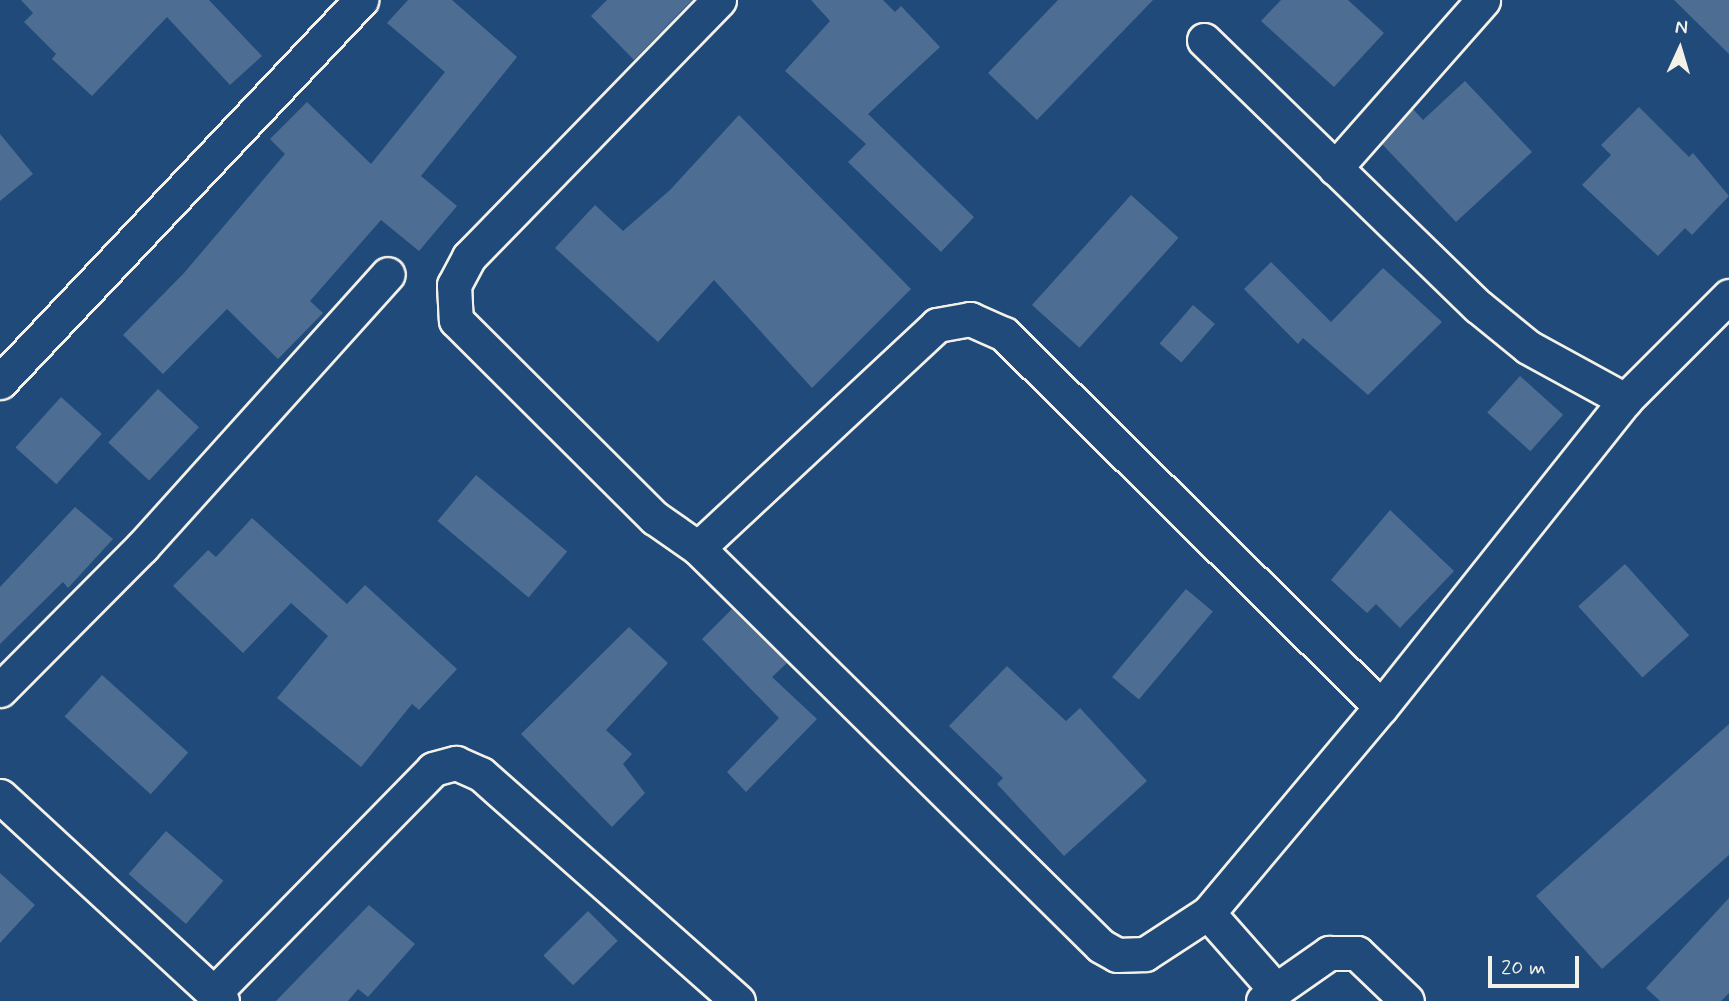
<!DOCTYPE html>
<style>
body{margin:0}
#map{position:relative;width:1729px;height:1001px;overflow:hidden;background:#1f4a7a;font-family:Mynerve,sans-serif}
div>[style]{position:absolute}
.building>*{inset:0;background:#4d6e92;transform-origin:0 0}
.roads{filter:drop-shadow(2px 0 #f4f1e8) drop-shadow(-2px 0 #f4f1e8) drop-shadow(0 2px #f4f1e8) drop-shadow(0 -2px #f4f1e8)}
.minor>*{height:33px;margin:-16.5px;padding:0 16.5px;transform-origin:16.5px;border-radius:16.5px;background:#1f4a7a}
span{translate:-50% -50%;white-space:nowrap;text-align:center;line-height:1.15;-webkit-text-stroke:6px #1f4a7a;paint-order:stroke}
.north{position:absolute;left:1645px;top:14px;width:70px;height:70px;-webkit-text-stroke:5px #1f4a7a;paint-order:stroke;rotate:4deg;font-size:19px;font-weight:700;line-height:28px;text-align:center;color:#f4f1e8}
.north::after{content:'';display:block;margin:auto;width:24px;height:32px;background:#f4f1e8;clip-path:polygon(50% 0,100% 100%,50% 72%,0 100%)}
.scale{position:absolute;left:1488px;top:956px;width:91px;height:32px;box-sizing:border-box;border:4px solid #f4f1e8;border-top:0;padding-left:9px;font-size:21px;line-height:24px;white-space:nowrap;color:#f4f1e8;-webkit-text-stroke:5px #1f4a7a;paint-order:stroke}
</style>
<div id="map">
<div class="building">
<i style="clip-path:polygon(21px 0,209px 0,262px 56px,230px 85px,167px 17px,92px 96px,52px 59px,56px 54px,24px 22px,33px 13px)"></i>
<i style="clip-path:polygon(408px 0,452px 0,517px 57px,421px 176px,457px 206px,419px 251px,381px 220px,310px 301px,323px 313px,278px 359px,227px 309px,163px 374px,123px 335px,184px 273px,285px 154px,270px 139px,307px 102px,371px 164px,445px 72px,387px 23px)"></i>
<i style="clip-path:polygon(607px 0,692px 0,634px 60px,591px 16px)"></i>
<i style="clip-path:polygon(811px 0,883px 0,895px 12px,901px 6px,940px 47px,868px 114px,974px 217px,941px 252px,848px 162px,866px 144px,785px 71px,830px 21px)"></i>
<i style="clip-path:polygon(1058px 0,1153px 0,1037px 120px,988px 73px)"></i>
<i style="clip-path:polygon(1281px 0,1348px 0,1384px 33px,1334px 87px,1261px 21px)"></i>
<i style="clip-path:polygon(1674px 0,1729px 0,1729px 54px)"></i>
<i style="clip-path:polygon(1465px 81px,1532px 152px,1456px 222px,1382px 144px,1413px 109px,1423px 120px)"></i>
<i style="clip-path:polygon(1639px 107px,1689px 157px,1693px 153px,1729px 196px,1692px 235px,1685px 228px,1658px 256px,1582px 185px,1611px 155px,1601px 145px)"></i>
<i style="clip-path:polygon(739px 115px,911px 289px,812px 388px,714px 280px,658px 342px,555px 248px,595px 205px,623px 231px,670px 190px)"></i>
<i style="clip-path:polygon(0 134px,33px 174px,0 201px)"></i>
<i style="left:1131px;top:195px;width:64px;height:148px;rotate:42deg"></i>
<i style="clip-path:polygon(1271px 262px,1331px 322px,1383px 268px,1442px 322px,1368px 395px,1303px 338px,1298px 344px,1244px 289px)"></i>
<i style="left:1193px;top:305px;width:29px;height:51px;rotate:41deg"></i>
<i style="left:1520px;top:376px;width:58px;height:49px;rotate:42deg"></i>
<i style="left:158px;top:389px;width:56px;height:73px;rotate:43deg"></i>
<i style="left:61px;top:397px;width:55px;height:68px;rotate:42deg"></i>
<i style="left:476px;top:475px;width:119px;height:60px;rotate:40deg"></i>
<i style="clip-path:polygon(75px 507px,113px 539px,68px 588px,63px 582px,0 644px,0 587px)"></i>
<i style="clip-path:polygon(1390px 510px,1454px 571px,1400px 628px,1376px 604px,1367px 613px,1331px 580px)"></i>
<i style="clip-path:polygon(252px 518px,347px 604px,365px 585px,457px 669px,419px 710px,412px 704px,361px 767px,277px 698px,328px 636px,291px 603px,243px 653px,173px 586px,208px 550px,216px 557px)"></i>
<i style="left:1625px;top:564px;width:96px;height:63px;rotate:48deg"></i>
<i style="left:1186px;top:589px;width:35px;height:115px;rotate:40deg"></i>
<i style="clip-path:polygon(732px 609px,787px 663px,772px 677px,817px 719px,746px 792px,727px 772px,779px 718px,702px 639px)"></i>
<i style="clip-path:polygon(629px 627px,668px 663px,606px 730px,632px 754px,623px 764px,645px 793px,612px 827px,521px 734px)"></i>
<i style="clip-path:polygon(1007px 666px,1066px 721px,1080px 708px,1147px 781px,1064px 856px,997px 784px,1003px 778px,949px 726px)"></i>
<i style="left:102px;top:675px;width:116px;height:56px;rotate:42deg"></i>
<i style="clip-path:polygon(1729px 724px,1729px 855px,1602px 969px,1536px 896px)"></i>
<i style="left:166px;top:831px;width:76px;height:57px;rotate:41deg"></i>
<i style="clip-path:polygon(0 873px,35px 905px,0 943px)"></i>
<i style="clip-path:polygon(1729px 898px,1729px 993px,1721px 1001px,1660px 1001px,1646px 988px)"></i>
<i style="clip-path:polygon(369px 905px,415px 944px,368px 997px,358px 989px,348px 1001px,276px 1001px)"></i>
<i style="left:588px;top:911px;width:42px;height:63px;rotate:45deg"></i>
</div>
<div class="roads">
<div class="minor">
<i style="left:719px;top:0;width:359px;rotate:134.2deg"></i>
<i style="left:469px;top:257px;width:32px;rotate:118deg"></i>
<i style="left:454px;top:285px;width:35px;rotate:87deg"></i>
<i style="left:456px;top:320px;width:281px;rotate:44.9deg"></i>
<i style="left:655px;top:518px;width:52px;rotate:34.9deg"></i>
<i style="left:698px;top:548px;width:327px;rotate:-43deg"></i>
<i style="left:937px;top:325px;width:34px;rotate:-10deg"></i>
<i style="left:970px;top:319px;width:37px;rotate:24deg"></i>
<i style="left:1004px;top:334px;width:530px;rotate:44.69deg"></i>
<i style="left:1204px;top:40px;width:383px;rotate:44.2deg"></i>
<i style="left:1479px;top:307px;width:63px;rotate:39.2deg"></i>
<i style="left:1528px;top:347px;width:111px;rotate:28.7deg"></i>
<i style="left:1335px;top:168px;width:224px;rotate:-48.6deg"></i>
<i style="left:0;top:382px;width:526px;rotate:-46.62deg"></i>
<i style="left:698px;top:548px;width:566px;rotate:44.64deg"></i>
<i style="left:1101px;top:946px;width:18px;rotate:29deg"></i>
<i style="left:1117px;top:955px;width:28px;rotate:-2deg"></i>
<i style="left:1145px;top:954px;width:75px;rotate:-33.1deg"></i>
<i style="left:1208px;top:913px;width:269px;rotate:-50deg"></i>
<i style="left:1381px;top:707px;width:392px;rotate:-51.5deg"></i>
<i style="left:1625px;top:400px;width:147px;rotate:-45deg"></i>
<i style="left:0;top:690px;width:202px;rotate:-45.2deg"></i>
<i style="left:142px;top:547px;width:367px;rotate:-48deg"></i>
<i style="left:0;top:796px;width:302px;rotate:42.7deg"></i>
<i style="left:1208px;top:913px;width:103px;rotate:48.6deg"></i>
<i style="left:1276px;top:990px;width:17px;rotate:140deg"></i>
<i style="left:1276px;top:990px;width:65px;rotate:-34.9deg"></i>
<i style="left:1329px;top:953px;width:28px"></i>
<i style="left:1357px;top:953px;width:69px;rotate:43.8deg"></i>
<i style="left:214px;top:993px;width:313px;rotate:-45.6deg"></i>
<i style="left:433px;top:769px;width:24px;rotate:-15deg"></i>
<i style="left:456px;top:763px;width:27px;rotate:24deg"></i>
<i style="left:481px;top:774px;width:343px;rotate:41.5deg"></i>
</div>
</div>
<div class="north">N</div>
<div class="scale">20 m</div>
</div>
